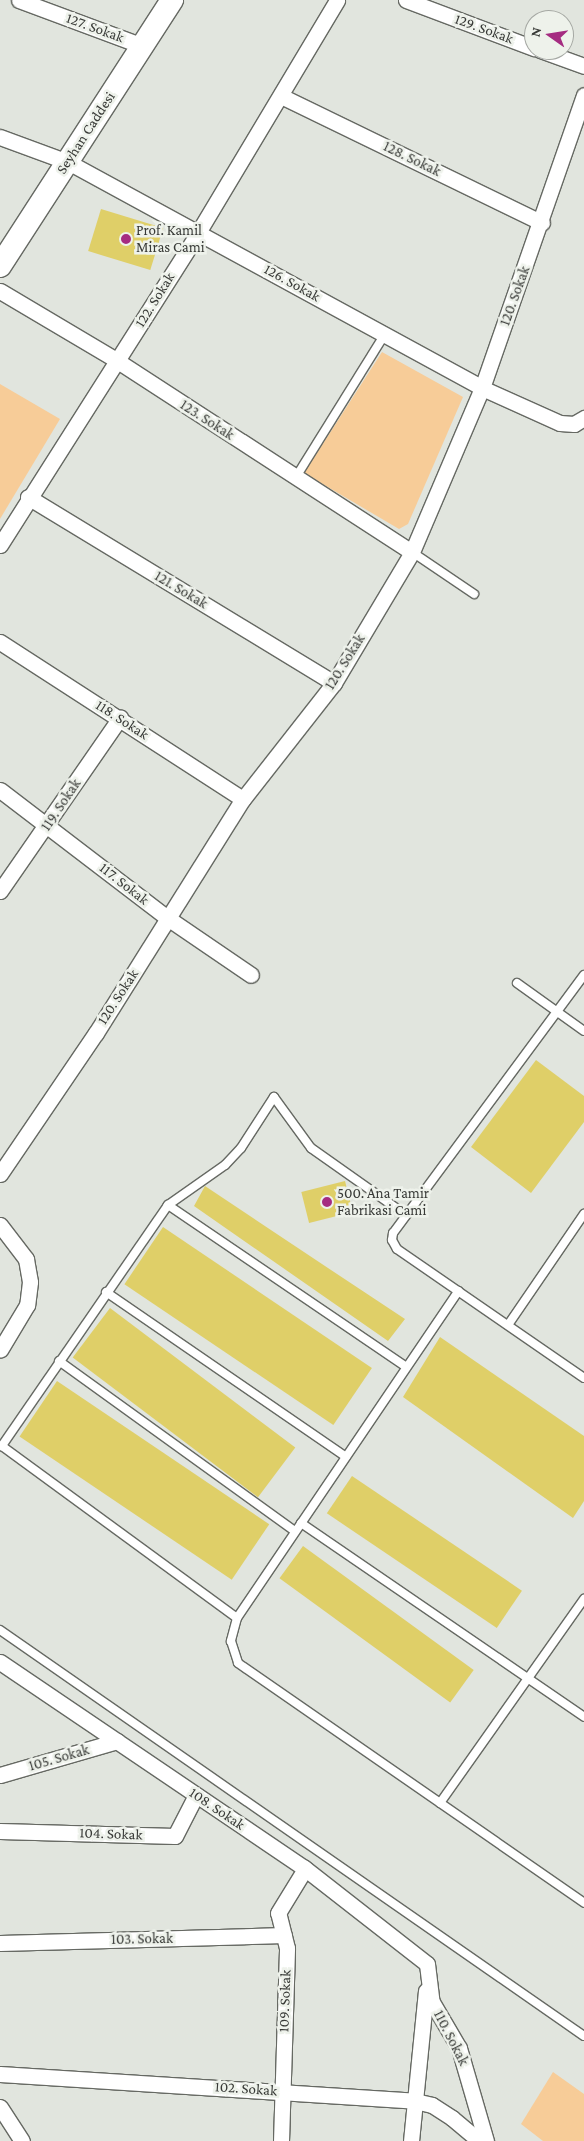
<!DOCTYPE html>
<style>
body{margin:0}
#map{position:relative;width:584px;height:2141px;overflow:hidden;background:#e1e5de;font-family:"Crimson Pro",serif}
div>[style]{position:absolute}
.green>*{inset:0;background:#f7cc98}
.building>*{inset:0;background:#dfcf68;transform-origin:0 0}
.roads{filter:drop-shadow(1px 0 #666963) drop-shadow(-1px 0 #666963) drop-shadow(0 1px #666963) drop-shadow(0 -1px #666963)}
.service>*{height:8px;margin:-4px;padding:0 4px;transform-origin:4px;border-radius:4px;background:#fff}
.minor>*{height:15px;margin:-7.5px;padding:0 7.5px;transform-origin:7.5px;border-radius:7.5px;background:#fff}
.secondary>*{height:22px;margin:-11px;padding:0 11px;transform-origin:11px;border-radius:11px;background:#fff}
.dots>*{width:14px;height:14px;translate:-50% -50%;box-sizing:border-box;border:2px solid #eef2eb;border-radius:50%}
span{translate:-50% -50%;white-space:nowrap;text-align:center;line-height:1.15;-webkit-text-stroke:5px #eef2eb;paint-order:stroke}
.street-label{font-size:15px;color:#383a37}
.poi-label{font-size:15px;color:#383a37}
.left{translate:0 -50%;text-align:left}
.north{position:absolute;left:524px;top:10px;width:50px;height:50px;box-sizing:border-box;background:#eef2eb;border:1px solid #a5a8a3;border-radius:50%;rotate:283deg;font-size:14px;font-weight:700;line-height:20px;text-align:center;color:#383a37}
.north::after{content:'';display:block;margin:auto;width:18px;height:22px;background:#a52c81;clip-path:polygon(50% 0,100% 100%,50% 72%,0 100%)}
</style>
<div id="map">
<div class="green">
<i style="clip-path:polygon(382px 352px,463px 397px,408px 524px,399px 529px,304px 473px)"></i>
<i style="clip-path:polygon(0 384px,60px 419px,0 519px)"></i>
<i style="clip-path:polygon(553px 2072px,584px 2094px,584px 2141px,543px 2141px,521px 2124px)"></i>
</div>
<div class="building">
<i style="left:101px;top:209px;width:65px;height:44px;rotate:17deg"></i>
<i style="clip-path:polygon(536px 1060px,584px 1096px,584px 1122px,531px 1193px,471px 1147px)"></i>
<i style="left:345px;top:1181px;width:32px;height:45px;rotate:76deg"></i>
<i style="clip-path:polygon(205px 1186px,331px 1270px,405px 1319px,388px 1341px,194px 1206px)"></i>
<i style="left:163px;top:1227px;width:252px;height:69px;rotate:34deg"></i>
<i style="left:110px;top:1308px;width:232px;height:62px;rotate:37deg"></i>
<i style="clip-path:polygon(440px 1337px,584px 1436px,584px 1501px,573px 1518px,403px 1397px)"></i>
<i style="left:57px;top:1381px;width:256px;height:67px;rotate:34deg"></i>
<i style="left:352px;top:1476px;width:205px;height:45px;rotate:34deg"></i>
<i style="left:303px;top:1546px;width:211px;height:40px;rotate:36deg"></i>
</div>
<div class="roads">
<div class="service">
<i style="left:296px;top:477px;width:168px;rotate:-58.1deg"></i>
<i style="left:412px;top:552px;width:75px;rotate:34.1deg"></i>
<i style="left:584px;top:975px;width:321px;rotate:126.5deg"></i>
<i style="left:393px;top:1233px;width:7px;rotate:98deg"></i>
<i style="left:392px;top:1240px;width:10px;rotate:61deg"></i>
<i style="left:397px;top:1249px;width:227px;rotate:34.6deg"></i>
<i style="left:517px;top:983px;width:82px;rotate:35.6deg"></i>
<i style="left:168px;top:1205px;width:288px;rotate:34.2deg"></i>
<i style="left:406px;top:1215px;width:116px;rotate:-144.8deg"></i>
<i style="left:311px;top:1148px;width:63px;rotate:-126deg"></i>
<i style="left:274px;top:1097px;width:61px;rotate:122.9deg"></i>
<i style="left:241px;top:1148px;width:23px;rotate:133deg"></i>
<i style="left:225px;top:1165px;width:70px;rotate:144.9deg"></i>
<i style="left:168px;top:1205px;width:293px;rotate:124.6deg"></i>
<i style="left:2px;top:1446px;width:291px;rotate:36.2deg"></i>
<i style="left:237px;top:1618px;width:395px;rotate:-55.9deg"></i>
<i style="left:106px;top:1292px;width:291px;rotate:34.5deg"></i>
<i style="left:508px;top:1325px;width:135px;rotate:-55.6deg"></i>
<i style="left:59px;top:1361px;width:291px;rotate:35.8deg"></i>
<i style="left:301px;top:1523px;width:343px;rotate:34.4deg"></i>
<i style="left:237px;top:1618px;width:24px;rotate:105deg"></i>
<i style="left:231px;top:1641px;width:23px;rotate:72deg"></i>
<i style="left:238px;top:1663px;width:421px;rotate:34.7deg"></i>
<i style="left:0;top:1630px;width:711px;rotate:34.81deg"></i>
<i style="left:440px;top:1803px;width:250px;rotate:-54.8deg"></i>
</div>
<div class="minor">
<i style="left:19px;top:0;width:132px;rotate:20.4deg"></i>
<i style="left:406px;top:0;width:137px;rotate:20.6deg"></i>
<i style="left:540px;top:50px;width:47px;rotate:20deg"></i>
<i style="left:281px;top:96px;width:290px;rotate:25.9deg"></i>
<i style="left:0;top:137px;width:72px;rotate:20.2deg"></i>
<i style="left:68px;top:162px;width:472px;rotate:28.6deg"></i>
<i style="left:482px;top:388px;width:85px;rotate:24.2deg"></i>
<i style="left:560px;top:423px;width:14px;rotate:4deg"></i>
<i style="left:574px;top:424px;width:12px;rotate:-31deg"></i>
<i style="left:0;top:291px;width:135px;rotate:30.7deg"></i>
<i style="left:116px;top:360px;width:353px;rotate:33deg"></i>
<i style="left:28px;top:497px;width:358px;rotate:31.3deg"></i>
<i style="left:0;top:545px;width:372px;rotate:-57.6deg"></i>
<i style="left:199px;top:231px;width:269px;rotate:-59.1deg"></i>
<i style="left:0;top:642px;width:289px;rotate:32.9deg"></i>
<i style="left:0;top:790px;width:213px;rotate:37.4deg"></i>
<i style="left:169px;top:919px;width:99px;rotate:34.3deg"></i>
<i style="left:0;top:891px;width:211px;rotate:-55.3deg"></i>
<i style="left:0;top:1174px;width:171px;rotate:-55.8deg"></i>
<i style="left:96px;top:1033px;width:276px;rotate:-57.9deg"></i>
<i style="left:243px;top:799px;width:147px;rotate:-51.9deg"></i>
<i style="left:334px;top:683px;width:152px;rotate:-59.2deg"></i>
<i style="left:412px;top:552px;width:178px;rotate:-66.9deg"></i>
<i style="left:482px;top:388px;width:310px;rotate:-70.8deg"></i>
<i style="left:0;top:1225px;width:43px;rotate:52.6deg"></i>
<i style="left:26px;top:1259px;width:23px;rotate:80deg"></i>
<i style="left:30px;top:1282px;width:23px;rotate:97deg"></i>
<i style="left:27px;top:1305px;width:52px;rotate:121deg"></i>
<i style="left:0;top:1662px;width:366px;rotate:34.1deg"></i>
<i style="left:303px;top:1867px;width:157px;rotate:38deg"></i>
<i style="left:0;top:1775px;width:122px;rotate:-16.2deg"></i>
<i style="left:0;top:1831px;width:175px;rotate:1.6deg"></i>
<i style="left:175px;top:1836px;width:46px;rotate:-62.9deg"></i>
<i style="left:0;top:1943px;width:284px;rotate:-1.6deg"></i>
<i style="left:427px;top:1964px;width:38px;rotate:83deg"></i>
<i style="left:432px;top:2002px;width:53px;rotate:59.6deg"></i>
<i style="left:459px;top:2048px;width:97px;rotate:73.8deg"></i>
<i style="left:0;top:2074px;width:416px;rotate:3.7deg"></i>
<i style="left:415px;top:2101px;width:17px;rotate:13deg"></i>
<i style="left:432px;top:2105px;width:24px;rotate:33deg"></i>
<i style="left:452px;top:2118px;width:35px;rotate:40deg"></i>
<i style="left:0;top:2107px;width:40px;rotate:57.1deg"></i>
<i style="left:281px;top:2141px;width:193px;rotate:-88.2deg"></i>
<i style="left:287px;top:1948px;width:36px;rotate:-104deg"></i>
<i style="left:278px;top:1913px;width:52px;rotate:-58.5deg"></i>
<i style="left:411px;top:2141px;width:151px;rotate:-84.3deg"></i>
</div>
<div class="secondary">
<i style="left:0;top:266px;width:317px;rotate:-57.1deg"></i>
</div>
</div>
<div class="dots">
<i style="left:126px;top:239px;background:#a52c81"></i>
<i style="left:327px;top:1202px;background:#a52c81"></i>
</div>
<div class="street-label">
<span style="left:95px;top:28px;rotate:20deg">127. Sokak</span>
<span style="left:484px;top:29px;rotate:20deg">129. Sokak</span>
<span style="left:86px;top:133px;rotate:-57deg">Seyhan Caddesi</span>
<span style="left:412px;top:159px;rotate:26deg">128. Sokak</span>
<span style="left:292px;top:283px;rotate:29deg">126. Sokak</span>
<span style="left:515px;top:296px;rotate:-70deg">120. Sokak</span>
<span style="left:155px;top:300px;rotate:-58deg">122. Sokak</span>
<span style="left:207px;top:420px;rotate:33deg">123. Sokak</span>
<span style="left:181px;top:590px;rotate:31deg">121. Sokak</span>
<span style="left:345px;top:662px;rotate:-58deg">120. Sokak</span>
<span style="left:122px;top:720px;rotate:33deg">118. Sokak</span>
<span style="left:61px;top:805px;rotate:-56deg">119. Sokak</span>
<span style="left:124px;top:884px;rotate:38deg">117. Sokak</span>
<span style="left:118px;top:997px;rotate:-57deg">120. Sokak</span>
<span style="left:59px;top:1758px;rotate:-16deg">105. Sokak</span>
<span style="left:217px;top:1809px;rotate:34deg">108. Sokak</span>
<span style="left:111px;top:1834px;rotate:2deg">104. Sokak</span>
<span style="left:142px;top:1939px;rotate:-1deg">103. Sokak</span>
<span style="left:285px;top:2001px;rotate:-88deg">109. Sokak</span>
<span style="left:451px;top:2038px;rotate:63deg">110. Sokak</span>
<span style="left:246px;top:2089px;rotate:4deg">102. Sokak</span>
</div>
<div class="poi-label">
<span class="left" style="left:136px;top:239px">Prof. Kamil<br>Miras Cami</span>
<span class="left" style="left:337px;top:1202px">500. Ana Tamir<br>Fabrikasi Cami</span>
</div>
<div class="north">N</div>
</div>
